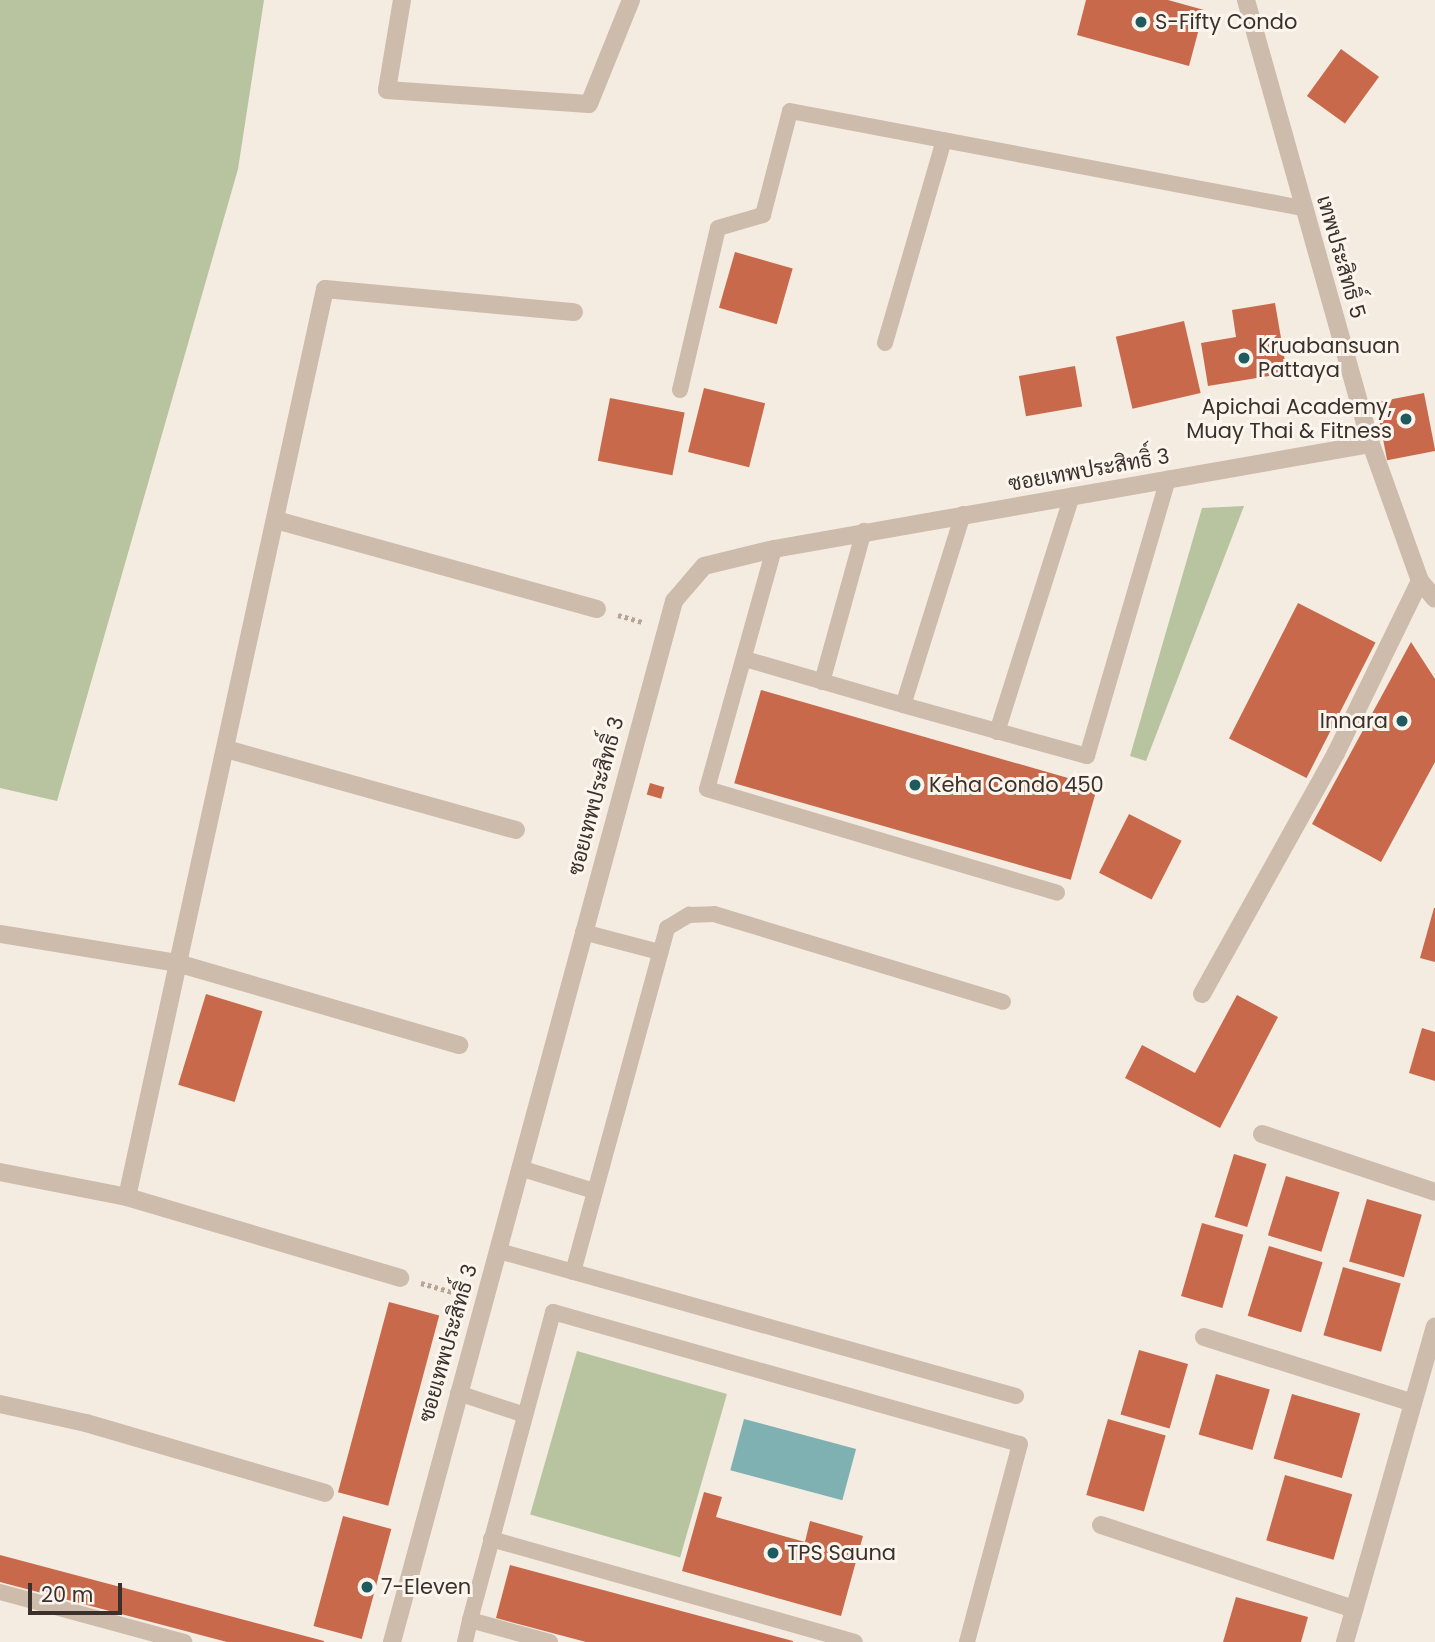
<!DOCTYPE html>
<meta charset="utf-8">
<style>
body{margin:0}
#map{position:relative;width:1435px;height:1642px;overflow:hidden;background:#f4ebe1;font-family:Poppins,Sarabun,sans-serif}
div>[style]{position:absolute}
.green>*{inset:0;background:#b8c4a0;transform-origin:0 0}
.water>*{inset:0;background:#7fb0b2;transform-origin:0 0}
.building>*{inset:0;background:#c8694b;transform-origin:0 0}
.path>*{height:4.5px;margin-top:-2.25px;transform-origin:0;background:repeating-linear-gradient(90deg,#b9a596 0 3.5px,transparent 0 7px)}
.service>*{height:16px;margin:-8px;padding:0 8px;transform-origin:8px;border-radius:8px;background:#cdbbac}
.minor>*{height:18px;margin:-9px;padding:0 9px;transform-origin:9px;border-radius:9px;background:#cdbbac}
.dots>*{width:19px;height:19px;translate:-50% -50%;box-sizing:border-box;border:4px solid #fbf5ee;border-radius:50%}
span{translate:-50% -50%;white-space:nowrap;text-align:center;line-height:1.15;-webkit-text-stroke:6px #fbf5ee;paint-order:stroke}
.poi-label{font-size:21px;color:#3b302b}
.left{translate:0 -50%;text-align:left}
.right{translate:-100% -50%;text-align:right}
.street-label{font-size:21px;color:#3b302b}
.scale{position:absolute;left:28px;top:1583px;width:94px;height:32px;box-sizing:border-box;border:4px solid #3b302b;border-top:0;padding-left:9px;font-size:21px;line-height:24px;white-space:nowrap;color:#3b302b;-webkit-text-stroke:5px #fbf5ee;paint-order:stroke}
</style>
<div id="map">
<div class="green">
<i style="clip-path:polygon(0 0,264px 0,238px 169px,57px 801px,0 788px)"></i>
<i style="clip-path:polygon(1244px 506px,1146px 761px,1130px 756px,1202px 508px)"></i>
<i style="left:577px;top:1351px;width:156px;height:170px;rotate:16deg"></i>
</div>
<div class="water">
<i style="left:744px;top:1419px;width:116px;height:53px;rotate:15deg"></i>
</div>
<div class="building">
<i style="clip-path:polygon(1086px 0,1168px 0,1204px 10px,1189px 66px,1077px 35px)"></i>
<i style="left:1341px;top:49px;width:47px;height:58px;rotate:36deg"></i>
<i style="left:735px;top:252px;width:60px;height:58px;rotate:16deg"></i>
<i style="clip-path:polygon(1275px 303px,1287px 373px,1208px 386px,1201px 343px,1236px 337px,1232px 310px)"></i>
<i style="left:1184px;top:321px;width:74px;height:70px;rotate:77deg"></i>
<i style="left:1075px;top:366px;width:41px;height:57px;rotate:80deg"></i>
<i style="left:704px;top:388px;width:63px;height:66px;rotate:14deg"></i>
<i style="left:1424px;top:393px;width:59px;height:49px;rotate:79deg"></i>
<i style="left:610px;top:398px;width:76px;height:64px;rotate:11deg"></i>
<i style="left:1298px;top:603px;width:87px;height:152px;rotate:27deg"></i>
<i style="clip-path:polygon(1411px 642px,1435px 679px,1435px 762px,1381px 862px,1312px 824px)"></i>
<i style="left:761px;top:690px;width:350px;height:97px;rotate:16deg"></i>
<i style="left:650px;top:783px;width:15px;height:12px;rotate:16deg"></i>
<i style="left:1129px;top:814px;width:59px;height:66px;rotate:27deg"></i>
<i style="clip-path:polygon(1434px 908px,1435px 908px,1435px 962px,1420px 958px)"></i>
<i style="left:206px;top:994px;width:59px;height:95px;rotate:17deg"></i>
<i style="clip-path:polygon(1237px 995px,1278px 1017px,1220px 1128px,1125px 1078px,1142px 1045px,1195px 1073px)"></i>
<i style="clip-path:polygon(1422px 1028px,1435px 1032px,1435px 1081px,1409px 1073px)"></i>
<i style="left:1234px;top:1154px;width:34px;height:66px;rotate:17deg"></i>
<i style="left:1286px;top:1176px;width:56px;height:62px;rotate:17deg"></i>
<i style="left:1367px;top:1199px;width:57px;height:65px;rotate:16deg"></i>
<i style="left:1202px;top:1223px;width:43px;height:76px;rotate:16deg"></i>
<i style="left:1269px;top:1246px;width:56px;height:73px;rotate:17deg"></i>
<i style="left:1343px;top:1267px;width:60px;height:71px;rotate:16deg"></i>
<i style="left:389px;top:1302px;width:52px;height:197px;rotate:15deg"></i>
<i style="left:1139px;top:1350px;width:51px;height:67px;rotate:16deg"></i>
<i style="left:1216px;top:1374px;width:56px;height:63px;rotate:16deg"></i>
<i style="left:1292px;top:1394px;width:71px;height:67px;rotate:16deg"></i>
<i style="left:1108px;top:1419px;width:60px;height:79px;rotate:16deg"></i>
<i style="left:1285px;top:1475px;width:70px;height:68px;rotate:16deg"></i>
<i style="clip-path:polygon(704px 1492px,722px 1497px,716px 1517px,805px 1542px,810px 1521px,863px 1536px,841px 1616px,682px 1571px)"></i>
<i style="left:343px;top:1516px;width:50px;height:114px;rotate:15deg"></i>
<i style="clip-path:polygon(0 1555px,324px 1641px,324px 1642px,227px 1642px,0 1582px)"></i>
<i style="clip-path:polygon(510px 1565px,793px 1641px,793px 1642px,586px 1642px,496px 1618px)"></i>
<i style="clip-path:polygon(1236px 1597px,1308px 1617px,1301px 1642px,1223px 1642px)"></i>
</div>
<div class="path">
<i style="left:618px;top:615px;width:26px;rotate:16deg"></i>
<i style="left:421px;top:1283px;width:44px;rotate:15.9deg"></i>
</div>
<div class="service">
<i style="left:885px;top:343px;width:211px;rotate:-73.8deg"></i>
<i style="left:680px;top:390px;width:166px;rotate:-76.8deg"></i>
<i style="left:718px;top:228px;width:47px;rotate:-16.1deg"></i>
<i style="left:763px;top:215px;width:107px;rotate:-75.4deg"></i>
<i style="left:790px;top:111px;width:521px;rotate:10.73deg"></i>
<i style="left:963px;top:514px;width:200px;rotate:107.4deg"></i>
<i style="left:903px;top:705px;width:191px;rotate:15.5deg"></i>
<i style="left:1087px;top:756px;width:289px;rotate:-73.7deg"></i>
<i style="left:774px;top:549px;width:249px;rotate:105.6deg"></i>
<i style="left:707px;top:789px;width:365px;rotate:16.5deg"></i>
<i style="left:745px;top:659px;width:165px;rotate:16.2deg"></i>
<i style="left:822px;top:682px;width:157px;rotate:-74.5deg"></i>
<i style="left:997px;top:732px;width:248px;rotate:-72.4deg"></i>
<i style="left:583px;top:932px;width:80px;rotate:14.6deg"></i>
<i style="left:523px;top:1169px;width:74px;rotate:17.2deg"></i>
<i style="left:499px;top:1251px;width:537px;rotate:15.67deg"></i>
<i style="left:573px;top:1272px;width:357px;rotate:-74.7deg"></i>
<i style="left:667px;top:928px;width:26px;rotate:-31deg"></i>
<i style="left:689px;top:915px;width:25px;rotate:-2deg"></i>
<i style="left:714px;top:914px;width:302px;rotate:16.9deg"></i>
<i style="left:458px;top:1393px;width:67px;rotate:18.2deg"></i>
<i style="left:491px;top:1539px;width:378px;rotate:15.8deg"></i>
<i style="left:0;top:1592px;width:191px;rotate:15.2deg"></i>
<i style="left:465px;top:1642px;width:23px;rotate:-77deg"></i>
<i style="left:550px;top:1642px;width:83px;rotate:-164.6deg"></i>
<i style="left:470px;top:1620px;width:319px;rotate:-74.9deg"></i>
<i style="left:553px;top:1312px;width:485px;rotate:15.8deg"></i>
<i style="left:1020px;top:1444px;width:205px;rotate:105deg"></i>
</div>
<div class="minor">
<i style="left:402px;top:0;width:91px;rotate:99.5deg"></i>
<i style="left:387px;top:90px;width:202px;rotate:4deg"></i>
<i style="left:589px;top:104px;width:112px;rotate:-68deg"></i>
<i style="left:1246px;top:0;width:461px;rotate:74.3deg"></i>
<i style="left:1371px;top:444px;width:145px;rotate:70.3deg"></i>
<i style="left:1420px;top:581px;width:23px;rotate:50deg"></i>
<i style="left:276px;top:520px;width:333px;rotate:15.5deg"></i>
<i style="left:226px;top:749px;width:301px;rotate:15.6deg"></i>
<i style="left:0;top:934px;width:179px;rotate:9.3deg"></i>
<i style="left:177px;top:963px;width:294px;rotate:16.2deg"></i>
<i style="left:1202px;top:994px;width:276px;rotate:-60.9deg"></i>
<i style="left:1336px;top:753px;width:191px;rotate:-64deg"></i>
<i style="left:1262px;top:1134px;width:182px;rotate:18.5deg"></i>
<i style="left:0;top:1172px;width:129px;rotate:11.1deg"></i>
<i style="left:127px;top:1197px;width:929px;rotate:-77.7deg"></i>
<i style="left:325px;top:289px;width:250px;rotate:5.3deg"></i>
<i style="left:127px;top:1197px;width:285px;rotate:16.5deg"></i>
<i style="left:1204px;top:1337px;width:219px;rotate:17.5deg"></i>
<i style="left:0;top:1404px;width:88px;rotate:12.5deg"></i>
<i style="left:86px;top:1423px;width:249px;rotate:16.3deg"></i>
<i style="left:1101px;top:1525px;width:267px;rotate:18.4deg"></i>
<i style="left:392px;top:1642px;width:1079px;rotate:-74.84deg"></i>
<i style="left:674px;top:601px;width:46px;rotate:-49.4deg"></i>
<i style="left:704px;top:566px;width:72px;rotate:-13.7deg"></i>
<i style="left:774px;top:549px;width:606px;rotate:-9.98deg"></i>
<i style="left:1345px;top:1642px;width:328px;rotate:-74.1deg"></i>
</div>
<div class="dots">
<i style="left:1141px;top:22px;background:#1f5a5e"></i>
<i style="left:1244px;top:358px;background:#1f5a5e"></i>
<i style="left:1406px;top:419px;background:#1f5a5e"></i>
<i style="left:1402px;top:721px;background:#1f5a5e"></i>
<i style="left:915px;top:785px;background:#1f5a5e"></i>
<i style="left:773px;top:1553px;background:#1f5a5e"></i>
<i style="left:367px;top:1587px;background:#1f5a5e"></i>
</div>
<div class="poi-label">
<span class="left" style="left:1155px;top:22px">S-Fifty Condo</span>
<span class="left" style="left:1258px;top:358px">Kruabansuan<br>Pattaya</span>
<span class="right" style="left:1392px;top:419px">Apichai Academy,<br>Muay Thai &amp; Fitness</span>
<span class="right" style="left:1388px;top:721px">Innara</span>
<span class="left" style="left:929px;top:785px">Keha Condo 450</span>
<span class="left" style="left:787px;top:1553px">TPS Sauna</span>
<span class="left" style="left:381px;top:1587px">7-Eleven</span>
</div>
<div class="street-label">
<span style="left:1341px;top:257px;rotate:74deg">เทพประสิทธิ์ 5</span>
<span style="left:1089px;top:470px;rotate:-10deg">ซอยเทพประสิทธิ์ 3</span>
<span style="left:596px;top:796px;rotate:-75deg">ซอยเทพประสิทธิ์ 3</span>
<span style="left:448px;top:1343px;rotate:-74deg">ซอยเทพประสิทธิ์ 3</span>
</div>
<div class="scale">20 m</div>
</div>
